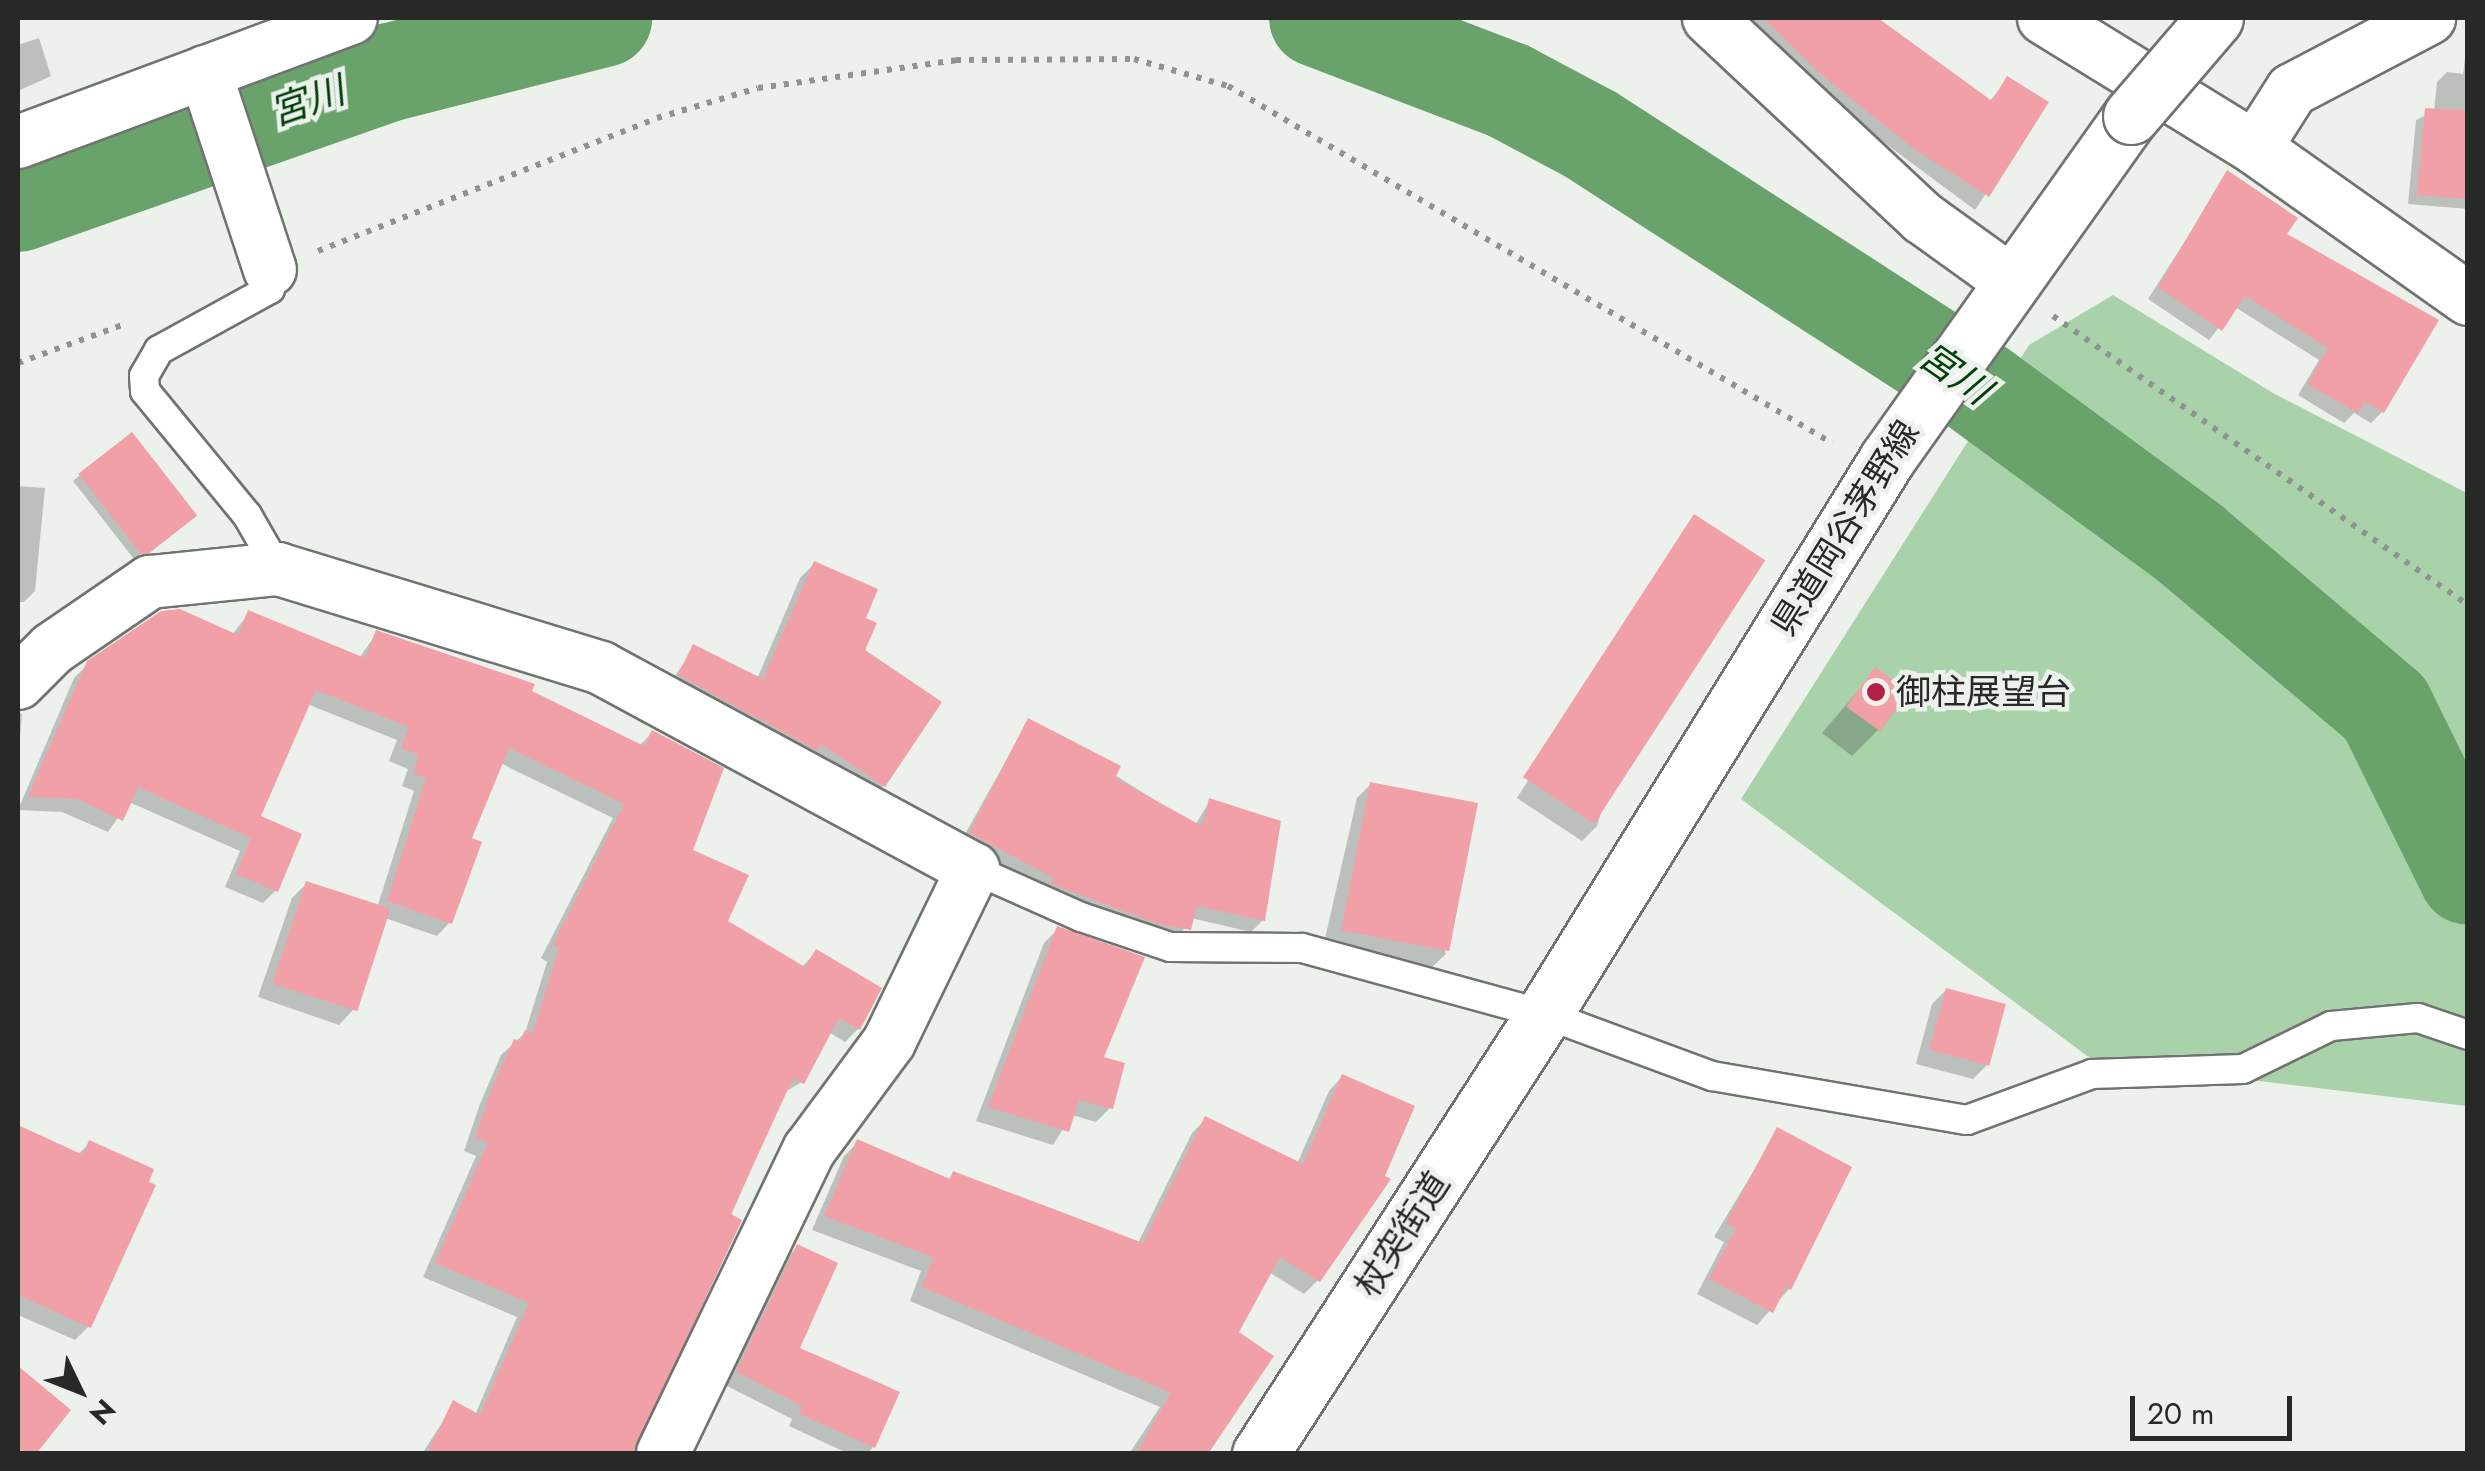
<!DOCTYPE html>
<meta charset="utf-8">
<style>
body{margin:0}
#map{position:relative;width:2485px;height:1471px;overflow:hidden;background:#ecf1ec;font-family:Jost,"Noto Sans JP",sans-serif}
div>[style]{position:absolute}
.green>*{inset:0;background:#a9d2aa}
.shadow>*{inset:0;background:#0003}
.river>*{height:98px;margin:-49px;padding:0 49px;transform-origin:49px;border-radius:49px;background:#6aa26c}
.building>*{inset:0;background:#f2a0a8;transform-origin:0 0}
.path>*{height:6px;margin-top:-3px;transform-origin:0;background:repeating-linear-gradient(90deg,#909490 0 5px,transparent 0 13px)}
.roads{filter:drop-shadow(2px 0 #707470) drop-shadow(-2px 0 #707470) drop-shadow(0 2px #707470) drop-shadow(0 -2px #707470)}
.lane>*{height:28px;margin:-14px;padding:0 14px;transform-origin:14px;border-radius:14px;background:#fff}
.street>*{height:52px;margin:-26px;padding:0 26px;transform-origin:26px;border-radius:26px;background:#fff}
.primary>*{height:55px;margin:-27.5px;padding:0 27.5px;transform-origin:27.5px;border-radius:27.5px;background:#fff}
.bridges{filter:drop-shadow(2px 0 #707470) drop-shadow(-2px 0 #707470) drop-shadow(0 2px #707470) drop-shadow(0 -2px #707470)}
.primary-bridge>*{height:55px;margin:-27.5px;padding:0 27.5px;transform-origin:27.5px;border-radius:27.5px;background:#fff}
.dots>*{width:28px;height:28px;translate:-50% -50%;box-sizing:border-box;border:5px solid #ecf1ec;border-radius:50%}
span{translate:-50% -50%;white-space:nowrap;text-align:center;line-height:1.15;-webkit-text-stroke:9px #ecf1ec;paint-order:stroke}
.street-label{font-size:35px;color:#272927}
.poi-label{font-size:35px;color:#272927}
.left{translate:0 -50%;text-align:left}
.water-label{font-size:38px;color:#00400b;font-style:italic}
.frame{position:absolute;inset:0;border:20px solid #272927;pointer-events:none}
.north{position:absolute;left:30px;top:1341px;width:100px;height:100px;-webkit-text-stroke:8px #ecf1ec;paint-order:stroke;rotate:133deg;font-size:28px;font-weight:700;line-height:40px;text-align:center;color:#272927}
.north::after{content:'';display:block;margin:auto;width:35px;height:45px;background:#272927;clip-path:polygon(50% 0,100% 100%,50% 72%,0 100%)}
.scale{position:absolute;left:2130px;top:1396px;width:162px;height:45px;box-sizing:border-box;border:5px solid #272927;border-top:0;padding-left:12px;font-size:30px;line-height:35px;white-space:nowrap;color:#272927;-webkit-text-stroke:8px #ecf1ec;paint-order:stroke}
</style>
<div id="map">
<div class="green">
<i style="clip-path:polygon(2113px 295px,2273px 393px,2467px 493px,2467px 1106px,2094px 1061px,1741px 799px,2029px 345px)"></i>
</div>
<div class="shadow">
<i style="clip-path:polygon(1739px 18px,1874px 18px,1989px 102px,2008px 79px,2046px 103px,1975px 210px,1812px 89px)"></i>
<i style="clip-path:polygon(2468px 35px,2468px 209px,2408px 204px,2416px 120px,2434px 111px,2437px 82px,2447px 72px,2463px 74px)"></i>
<i style="clip-path:polygon(39px 38px,51px 76px,18px 91px,18px 45px)"></i>
<i style="clip-path:polygon(2228px 174px,2283px 235px,2382px 412px,2371px 423px,2354px 413px,2344px 423px,2298px 395px,2319px 360px,2235px 307px,2209px 340px,2148px 299px)"></i>
<i style="clip-path:polygon(80px 475px,188px 522px,134px 559px,73px 481px)"></i>
<i style="clip-path:polygon(18px 486px,45px 488px,35px 591px,24px 602px,18px 602px)"></i>
<i style="clip-path:polygon(1694px 517px,1597px 826px,1582px 841px,1517px 798px)"></i>
<i style="clip-path:polygon(814px 564px,862px 619px,884px 785px,870px 799px,666px 690px,694px 647px,757px 679px,800px 578px)"></i>
<i style="clip-path:polygon(249px 613px,359px 658px,377px 633px,528px 692px,639px 746px,652px 733px,690px 851px,725px 922px,801px 968px,816px 952px,879px 989px,858px 1029px,845px 1042px,829px 1032px,802px 1082px,783px 1093px,630px 1454px,422px 1454px,454px 1404px,475px 1415px,517px 1317px,423px 1277px,476px 1156px,464px 1151px,480px 1104px,501px 1055px,525px 1033px,547px 962px,541px 958px,613px 818px,500px 763px,469px 840px,450px 922px,437px 936px,385px 918px,353px 1010px,339px 1025px,258px 997px,292px 898px,306px 884px,377px 908px,414px 791px,402px 786px,408px 769px,389px 761px,397px 740px,307px 704px,257px 818px,276px 890px,263px 903px,225px 887px,240px 851px,129px 802px,108px 832px,62px 812px,18px 810px,74px 678px,89px 663px,232px 635px)"></i>
<i style="clip-path:polygon(1876px 670px,1878px 730px,1852px 756px,1822px 733px)"></i>
<i style="clip-path:polygon(18px 713px,22px 714px,18px 760px)"></i>
<i style="clip-path:polygon(1028px 721px,1195px 825px,1210px 801px,1263px 920px,1251px 932px,1191px 918px,1177px 940px,1041px 896px,959px 845px)"></i>
<i style="clip-path:polygon(1371px 784px,1446px 954px,1431px 968px,1324px 943px,1357px 798px)"></i>
<i style="clip-path:polygon(1058px 929px,1110px 1108px,1096px 1122px,1072px 1115px,1053px 1145px,976px 1121px,1044px 943px)"></i>
<i style="clip-path:polygon(1946px 990px,1987px 1065px,1973px 1079px,1916px 1064px,1932px 1004px)"></i>
<i style="clip-path:polygon(1342px 1077px,1318px 1280px,1304px 1294px,1269px 1272px,1235px 1333px,1205px 1454px,1129px 1454px,1160px 1407px,910px 1301px,921px 1271px,812px 1230px,844px 1156px,858px 1142px,947px 1180px,954px 1174px,1138px 1243px,1192px 1133px,1206px 1119px,1297px 1164px,1329px 1091px)"></i>
<i style="clip-path:polygon(18px 1128px,77px 1155px,90px 1143px,89px 1326px,75px 1340px,18px 1315px)"></i>
<i style="clip-path:polygon(1778px 1130px,1789px 1289px,1757px 1325px,1697px 1294px,1724px 1242px,1714px 1237px)"></i>
<i style="clip-path:polygon(798px 1247px,797px 1350px,873px 1447px,867px 1454px,849px 1454px,789px 1426px,792px 1419px,725px 1385px,785px 1259px)"></i>
</div>
<div class="river">
<i style="left:1318px;top:18px;width:204px;rotate:20.9deg"></i>
<i style="left:1509px;top:91px;width:92px;rotate:28deg"></i>
<i style="left:1590px;top:134px;width:424px;rotate:32.9deg"></i>
<i style="left:1946px;top:364px;width:305px;rotate:36.3deg"></i>
<i style="left:2192px;top:545px;width:253px;rotate:40.2deg"></i>
<i style="left:2385px;top:708px;width:187px;rotate:63.7deg"></i>
<i style="left:18px;top:203px;width:395px;rotate:-19.4deg"></i>
<i style="left:391px;top:72px;width:219px;rotate:-14.3deg"></i>
</div>
<div class="building">
<i style="clip-path:polygon(1763px 18px,1878px 18px,1992px 101px,2007px 76px,2049px 102px,1989px 197px,1914px 149px,1824px 77px)"></i>
<i style="clip-path:polygon(2425px 108px,2468px 110px,2468px 199px,2417px 195px)"></i>
<i style="clip-path:polygon(2227px 170px,2298px 218px,2287px 234px,2439px 320px,2384px 413px,2365px 402px,2358px 413px,2307px 384px,2328px 348px,2245px 296px,2222px 331px,2158px 287px)"></i>
<i style="left:132px;top:432px;width:106px;height:68px;rotate:52deg"></i>
<i style="left:1694px;top:514px;width:85px;height:314px;rotate:33deg"></i>
<i style="clip-path:polygon(814px 561px,878px 589px,866px 618px,877px 623px,865px 650px,942px 702px,885px 787px,821px 744px,818px 751px,678px 675px,693px 644px,763px 679px)"></i>
<i style="clip-path:polygon(180px 609px,238px 635px,248px 610px,365px 658px,376px 630px,535px 684px,532px 691px,644px 746px,652px 730px,724px 768px,693px 850px,749px 875px,728px 921px,805px 967px,816px 949px,882px 988px,860px 1030px,839px 1018px,804px 1084px,793px 1078px,731px 1214px,742px 1220px,633px 1454px,427px 1454px,453px 1400px,480px 1415px,529px 1303px,435px 1263px,488px 1142px,475px 1138px,492px 1088px,514px 1039px,520px 1041px,525px 1030px,533px 1033px,559px 948px,553px 945px,624px 804px,509px 748px,472px 838px,482px 842px,452px 924px,387px 901px,426px 778px,413px 773px,419px 755px,401px 748px,409px 727px,316px 690px,261px 816px,302px 834px,278px 892px,236px 874px,251px 838px,138px 787px,123px 821px,77px 799px,28px 797px,87px 661px,161px 611px)"></i>
<i style="left:1875px;top:667px;width:42px;height:49px;rotate:36deg"></i>
<i style="clip-path:polygon(1028px 718px,1121px 766px,1115px 778px,1202px 826px,1209px 798px,1281px 821px,1265px 921px,1197px 906px,1191px 930px,1158px 924px,1051px 884px,1054px 878px,969px 833px)"></i>
<i style="left:1370px;top:782px;width:110px;height:151px;rotate:11deg"></i>
<i style="left:306px;top:881px;width:89px;height:108px;rotate:18deg"></i>
<i style="clip-path:polygon(1057px 926px,1145px 957px,1104px 1057px,1125px 1063px,1113px 1109px,1079px 1100px,1069px 1132px,988px 1107px)"></i>
<i style="left:1946px;top:988px;width:62px;height:64px;rotate:15deg"></i>
<i style="clip-path:polygon(1342px 1074px,1415px 1106px,1385px 1176px,1391px 1179px,1320px 1282px,1280px 1257px,1239px 1332px,1274px 1356px,1208px 1454px,1136px 1454px,1171px 1393px,922px 1287px,933px 1257px,824px 1216px,857px 1139px,950px 1179px,953px 1171px,1143px 1243px,1205px 1116px,1303px 1164px)"></i>
<i style="clip-path:polygon(18px 1125px,83px 1155px,89px 1140px,154px 1169px,149px 1182px,156px 1185px,91px 1328px,18px 1295px)"></i>
<i style="clip-path:polygon(1777px 1127px,1852px 1167px,1791px 1290px,1786px 1287px,1773px 1313px,1709px 1279px,1736px 1228px,1726px 1223px)"></i>
<i style="clip-path:polygon(797px 1244px,838px 1263px,800px 1348px,900px 1392px,875px 1448px,799px 1414px,802px 1406px,736px 1372px)"></i>
<i style="clip-path:polygon(18px 1366px,71px 1410px,36px 1454px,18px 1454px)"></i>
</div>
<div class="path">
<i style="left:318px;top:251px;width:364px;rotate:-21.4deg"></i>
<i style="left:657px;top:118px;width:105px;rotate:-16.5deg"></i>
<i style="left:758px;top:88px;width:200px;rotate:-8deg"></i>
<i style="left:956px;top:60px;width:178px;rotate:-0.3deg"></i>
<i style="left:1134px;top:59px;width:98px;rotate:16deg"></i>
<i style="left:1228px;top:86px;width:702px;rotate:30.59deg"></i>
<i style="left:2053px;top:316px;width:506px;rotate:34.85deg"></i>
<i style="left:18px;top:363px;width:114px;rotate:-20deg"></i>
</div>
<div class="roads">
<div class="lane">
<i style="left:270px;top:270px;width:19px;rotate:90deg"></i>
<i style="left:270px;top:289px;width:127px;rotate:151.2deg"></i>
<i style="left:159px;top:350px;width:30px;rotate:120deg"></i>
<i style="left:144px;top:376px;width:15px;rotate:86deg"></i>
<i style="left:145px;top:391px;width:161px;rotate:50.6deg"></i>
<i style="left:247px;top:515px;width:62px;rotate:60.1deg"></i>
<i style="left:973px;top:869px;width:118px;rotate:24deg"></i>
<i style="left:1081px;top:917px;width:94px;rotate:18.6deg"></i>
<i style="left:1170px;top:947px;width:132px;rotate:0.4deg"></i>
<i style="left:1302px;top:948px;width:251px;rotate:15.3deg"></i>
<i style="left:1544px;top:1014px;width:179px;rotate:20.3deg"></i>
<i style="left:1712px;top:1076px;width:259px;rotate:9.8deg"></i>
<i style="left:1967px;top:1120px;width:133px;rotate:-20.2deg"></i>
<i style="left:2092px;top:1074px;width:151px;rotate:-1.9deg"></i>
<i style="left:2243px;top:1069px;width:98px;rotate:-26deg"></i>
<i style="left:2331px;top:1026px;width:87px;rotate:-5.3deg"></i>
<i style="left:2418px;top:1018px;width:53px;rotate:18.8deg"></i>
</div>
<div class="street">
<i style="left:1709px;top:18px;width:293px;rotate:43.1deg"></i>
<i style="left:1923px;top:218px;width:106px;rotate:35.8deg"></i>
<i style="left:2044px;top:18px;width:248px;rotate:31.6deg"></i>
<i style="left:2255px;top:148px;width:261px;rotate:35.3deg"></i>
<i style="left:205px;top:72px;width:208px;rotate:71.8deg"></i>
<i style="left:18px;top:142px;width:355px;rotate:-20.4deg"></i>
<i style="left:2255px;top:148px;width:69px;rotate:-57.5deg"></i>
<i style="left:2292px;top:90px;width:155px;rotate:-27.7deg"></i>
<i style="left:18px;top:683px;width:48px;rotate:-45deg"></i>
<i style="left:52px;top:649px;width:119px;rotate:-34.4deg"></i>
<i style="left:150px;top:582px;width:129px;rotate:-5.8deg"></i>
<i style="left:278px;top:569px;width:338px;rotate:17deg"></i>
<i style="left:601px;top:668px;width:423px;rotate:28.4deg"></i>
<i style="left:973px;top:869px;width:192px;rotate:115.9deg"></i>
<i style="left:889px;top:1042px;width:134px;rotate:126.5deg"></i>
<i style="left:809px;top:1150px;width:337px;rotate:115.7deg"></i>
</div>
<div class="primary">
<i style="left:1260px;top:1454px;width:524px;rotate:-57.16deg"></i>
<i style="left:1544px;top:1014px;width:652px;rotate:-58.28deg"></i>
<i style="left:1887px;top:459px;width:421px;rotate:-54.6deg"></i>
</div>
</div>
<div class="bridges">
<div class="primary-bridge">
<i style="left:2131px;top:116px;width:129px;rotate:-49.4deg"></i>
</div>
</div>
<div class="dots">
<i style="left:1876px;top:692px;background:#b22045"></i>
</div>
<div class="street-label">
<span style="left:1845px;top:528px;rotate:-58deg">県道岡谷茅野線</span>
<span style="left:1402px;top:1234px;rotate:-57deg">杖突街道</span>
</div>
<div class="poi-label">
<span class="left" style="left:1896px;top:692px">御柱展望台</span>
</div>
<div class="water-label">
<span style="left:307px;top:101px;rotate:-19deg">宮川</span>
<span style="left:1955px;top:373px;rotate:35deg">宮川</span>
</div>
<div class="frame"></div>
<div class="north">N</div>
<div class="scale">20 m</div>
</div>
